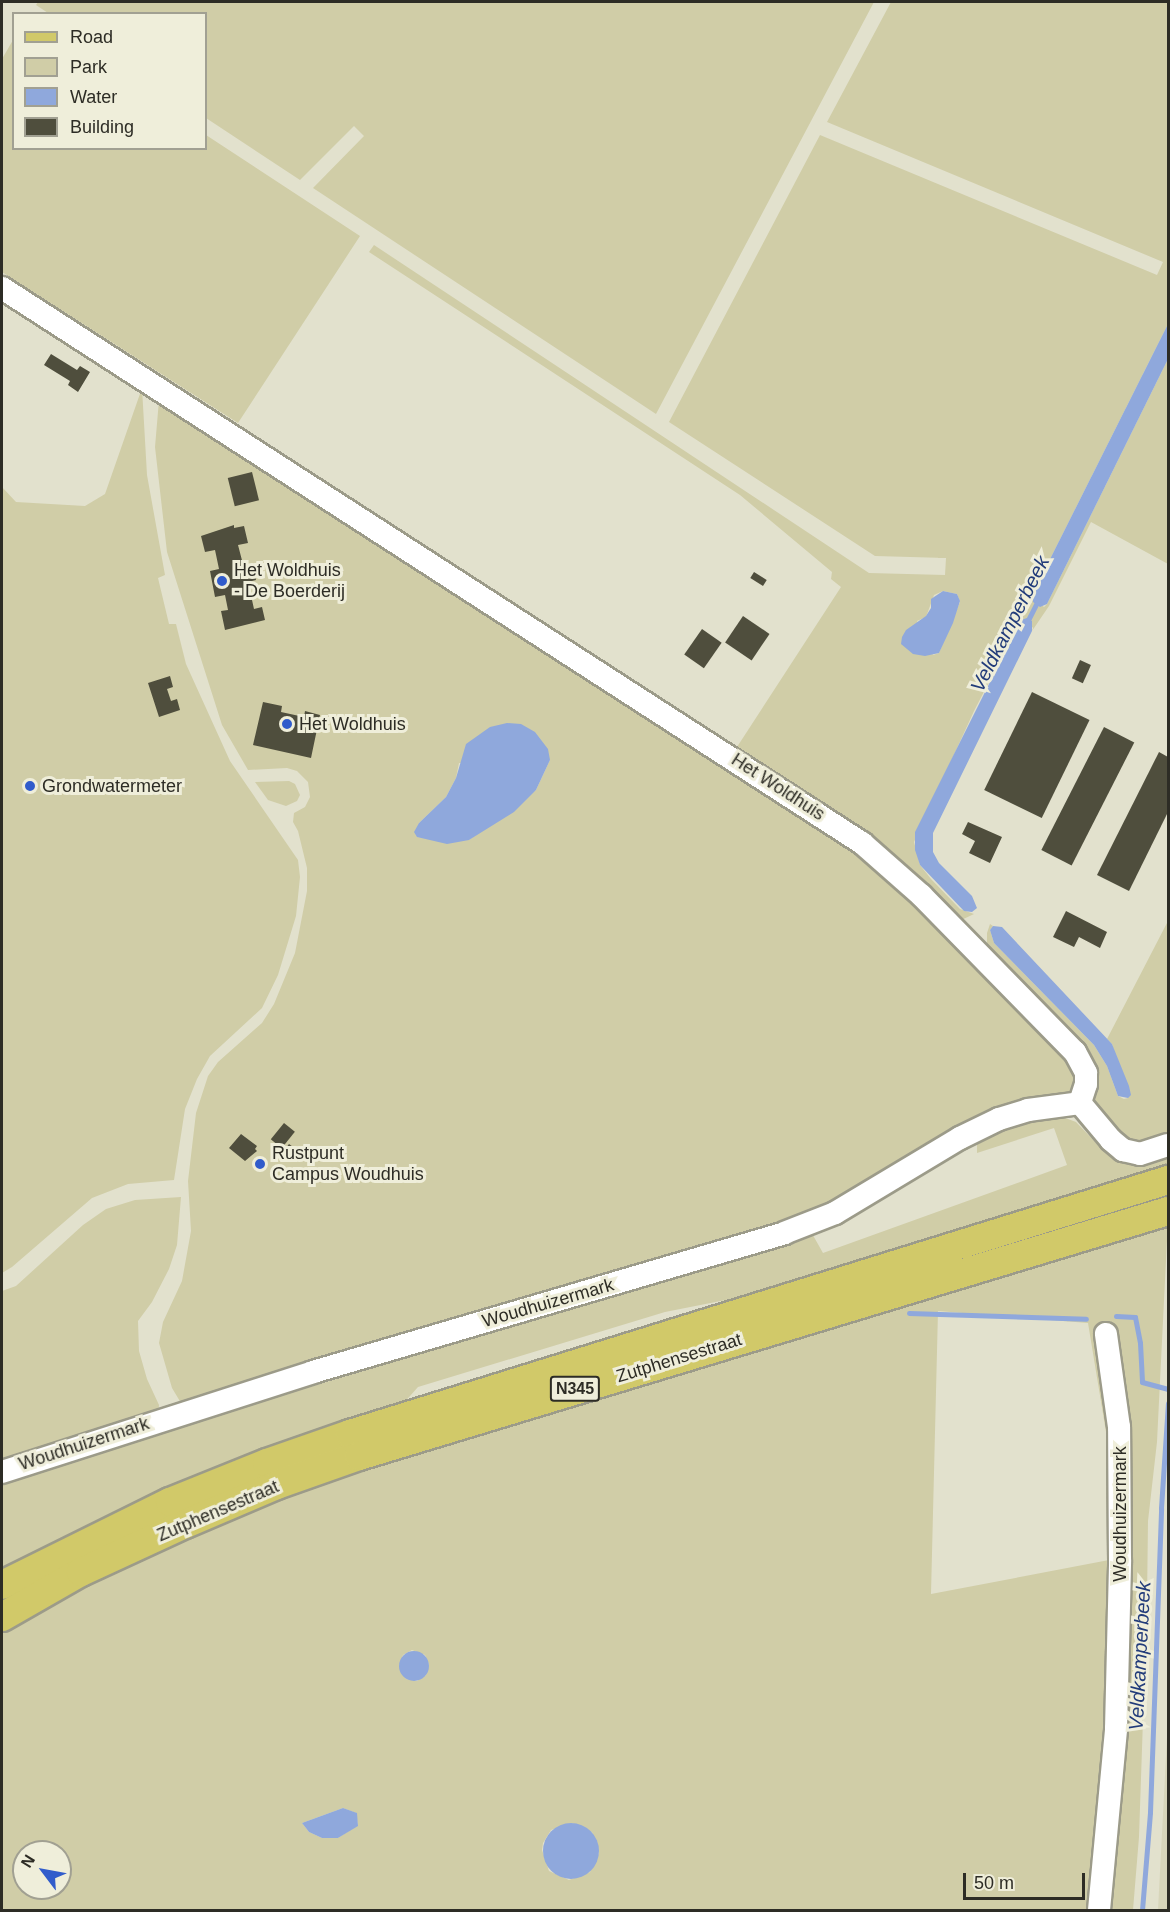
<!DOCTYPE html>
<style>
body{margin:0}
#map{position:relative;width:1170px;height:1912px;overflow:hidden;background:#e2e1cd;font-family:Arial,sans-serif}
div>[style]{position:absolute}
.built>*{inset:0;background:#d7d5ba}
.green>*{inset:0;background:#d0cda7}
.water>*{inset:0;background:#8fa8dc}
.round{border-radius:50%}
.stream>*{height:5px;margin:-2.5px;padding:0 2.5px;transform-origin:2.5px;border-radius:2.5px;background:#8fa8dc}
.building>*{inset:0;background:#4f4e3d;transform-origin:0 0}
.roads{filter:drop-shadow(2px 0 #9c9b89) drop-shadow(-2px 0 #9c9b89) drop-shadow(0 2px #9c9b89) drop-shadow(0 -2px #9c9b89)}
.minor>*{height:22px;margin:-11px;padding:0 11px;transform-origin:11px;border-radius:11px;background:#fff}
.major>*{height:28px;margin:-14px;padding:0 14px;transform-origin:14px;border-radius:14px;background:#d1c969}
.dots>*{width:16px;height:16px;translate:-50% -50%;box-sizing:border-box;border:3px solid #efeeda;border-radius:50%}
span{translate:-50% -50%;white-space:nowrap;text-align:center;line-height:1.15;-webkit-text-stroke:6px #efeeda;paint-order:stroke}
.shield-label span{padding:2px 4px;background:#efeeda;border:2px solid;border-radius:4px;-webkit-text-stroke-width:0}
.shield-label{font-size:16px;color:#2d2c25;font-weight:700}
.poi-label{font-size:18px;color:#2d2c25}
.left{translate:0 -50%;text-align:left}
.street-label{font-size:18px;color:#2d2c25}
.water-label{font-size:20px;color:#223c7a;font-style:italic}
.frame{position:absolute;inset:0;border:3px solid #2d2c25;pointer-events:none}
.legend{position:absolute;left:12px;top:12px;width:195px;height:138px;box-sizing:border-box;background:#efeeda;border:2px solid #a1a092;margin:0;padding:8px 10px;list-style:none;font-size:18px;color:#2d2c25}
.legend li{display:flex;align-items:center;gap:12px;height:30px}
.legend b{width:30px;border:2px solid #a1a092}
.north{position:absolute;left:12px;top:1840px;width:60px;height:60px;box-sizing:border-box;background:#efeeda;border:2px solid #a1a092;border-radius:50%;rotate:302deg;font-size:16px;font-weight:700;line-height:24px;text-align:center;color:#2d2c25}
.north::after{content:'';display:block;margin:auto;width:21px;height:27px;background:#315ccb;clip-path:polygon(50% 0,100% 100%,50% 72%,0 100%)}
.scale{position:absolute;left:963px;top:1873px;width:122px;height:27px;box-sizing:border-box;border:3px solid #2d2c25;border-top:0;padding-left:8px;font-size:18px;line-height:21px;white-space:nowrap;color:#2d2c25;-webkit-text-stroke:4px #efeeda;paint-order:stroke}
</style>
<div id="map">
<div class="built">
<i style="clip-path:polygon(1168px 1719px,1168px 1910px,1158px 1910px)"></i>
</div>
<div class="green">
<i style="clip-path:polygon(38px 2px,874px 2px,656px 414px,313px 188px,364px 136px,354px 126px,300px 180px,206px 118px,206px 14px,48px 13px,36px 5px)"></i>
<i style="clip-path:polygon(evenodd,891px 2px,1168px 2px,1168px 324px,1031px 597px,1044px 607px,1047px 604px,1168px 359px,1168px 564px,1091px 522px,1049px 606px,1032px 631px,1033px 628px,1026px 619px,1021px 620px,974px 711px,914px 842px,920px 865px,931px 879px,960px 909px,974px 914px,955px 923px,865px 832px,737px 747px,841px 587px,831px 579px,832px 572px,740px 495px,369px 252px,374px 245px,869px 573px,945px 575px,946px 558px,875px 556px,669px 422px,820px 135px,1157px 275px,1163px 262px,827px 122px,891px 2px,943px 591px,957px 594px,960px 602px,939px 653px,933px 655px,917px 621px,926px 617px,934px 595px,943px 591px)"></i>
<i style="clip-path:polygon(13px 40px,14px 148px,206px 148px,206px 135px,360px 236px,238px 423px,2px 272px,2px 59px)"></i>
<i style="clip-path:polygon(142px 388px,147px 475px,165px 575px,158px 578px,169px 624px,176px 624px,186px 664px,230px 761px,298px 860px,300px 877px,296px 916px,278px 975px,262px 1008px,210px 1056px,197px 1079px,185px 1109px,174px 1180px,128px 1184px,92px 1198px,12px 1267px,2px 1273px,2px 487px,16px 502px,85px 506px,105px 494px)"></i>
<i style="clip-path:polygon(evenodd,159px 400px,860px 850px,1042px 1026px,1079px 1075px,1071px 1093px,812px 1216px,181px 1403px,172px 1388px,159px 1343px,163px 1322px,182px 1281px,191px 1231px,188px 1181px,196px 1113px,208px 1076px,218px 1062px,262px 1023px,274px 1004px,295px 953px,307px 891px,307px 868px,298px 831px,293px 822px,294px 813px,305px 807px,310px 797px,308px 782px,297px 771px,287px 768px,248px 770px,222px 725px,167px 552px,155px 447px,159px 400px,550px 760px,536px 790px,469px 840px,417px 837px,419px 823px,446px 797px,456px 778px,459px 763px,550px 760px)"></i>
<i style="clip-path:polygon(289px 781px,295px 784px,300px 795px,297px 801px,286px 806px,268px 800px,255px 782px)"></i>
<i style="clip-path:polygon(1168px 921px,1168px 1138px,1140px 1143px,1121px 1138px,1098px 1110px,1095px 1099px,1097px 1082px,987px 949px,987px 933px,990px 924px,993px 926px,990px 930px,994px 943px,1094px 1045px,1107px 1066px,1118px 1096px,1124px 1099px,1128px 1098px,1112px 1044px,1107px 1039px)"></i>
<i style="clip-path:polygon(1060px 1116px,1076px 1122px,1099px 1146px,1119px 1159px,1168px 1153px,1168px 1169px,761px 1293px,665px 1312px,418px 1387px,402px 1405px,193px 1479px,75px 1533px,2px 1573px,2px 1485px,193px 1422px,443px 1347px,810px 1230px,823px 1253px,1067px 1165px,1054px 1128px,977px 1153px,977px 1144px,983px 1132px,999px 1124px)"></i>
<i style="clip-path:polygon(181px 1197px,177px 1245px,169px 1269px,152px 1302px,138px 1321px,139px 1351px,147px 1379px,159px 1405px,158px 1414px,2px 1466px,2px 1291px,16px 1286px,83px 1225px,106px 1209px,135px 1200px)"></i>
<i style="clip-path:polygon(evenodd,1168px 1220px,1157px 1442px,1148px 1521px,1147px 1602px,1139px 1837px,1133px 1910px,1108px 1910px,1118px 1801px,1125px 1661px,1129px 1438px,1112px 1330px,1097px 1332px,1107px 1375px,1113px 1423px,1114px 1567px,1109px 1739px,1094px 1910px,2px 1910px,2px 1631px,42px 1605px,183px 1535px,289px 1492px,1061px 1250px,1168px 1220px,938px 1311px,1088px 1323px,1107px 1438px,1109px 1560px,931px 1594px,938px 1311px,1168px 1220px,412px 1650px,425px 1655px,429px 1664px,426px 1675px,417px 1681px,406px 1679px,399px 1666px,403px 1655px,412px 1650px,1168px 1220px,343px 1808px,356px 1813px,358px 1825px,338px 1838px,322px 1838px,309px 1832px,302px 1823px,343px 1808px,1168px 1220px,572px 1823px,592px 1832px,599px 1853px,590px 1872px,569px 1880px,549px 1871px,542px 1850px,543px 1843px,551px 1830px,572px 1823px,1168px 1220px,24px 1852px,60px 1852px,60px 1888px,24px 1888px,24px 1852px)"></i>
</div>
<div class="water">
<i style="clip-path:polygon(1168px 324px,1168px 359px,1047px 604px,1040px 607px,1033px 602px,1032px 595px)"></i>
<i style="clip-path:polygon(943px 591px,957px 594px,960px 601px,953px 623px,939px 653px,925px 656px,913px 654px,901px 644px,902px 637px,906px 630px,926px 616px,931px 608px,931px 599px)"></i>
<i style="clip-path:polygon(1027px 618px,1032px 621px,1032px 631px,933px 833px,933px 852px,939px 863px,972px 896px,977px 908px,972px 912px,964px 911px,920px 865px,915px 850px,915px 832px,1021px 620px)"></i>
<i style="clip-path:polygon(507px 723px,521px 724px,535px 732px,548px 749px,550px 760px,536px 790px,514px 812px,469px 840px,447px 844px,417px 837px,414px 832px,419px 823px,446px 797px,456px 778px,466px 744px,490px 727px)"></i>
<i style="clip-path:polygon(993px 926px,1002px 927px,1112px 1044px,1129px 1086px,1131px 1095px,1128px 1098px,1118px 1096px,1107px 1066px,1094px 1045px,994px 943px,990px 930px)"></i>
<i class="round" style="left:399px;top:1651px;width:30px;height:30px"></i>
<i style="clip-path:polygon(343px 1808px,357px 1813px,358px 1826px,338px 1838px,322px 1838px,309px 1832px,302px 1823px)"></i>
<i class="round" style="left:543px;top:1823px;width:56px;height:56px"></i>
</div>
<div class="stream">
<i style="left:1026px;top:624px;width:27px;rotate:-63deg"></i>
<i style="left:909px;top:1313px;width:177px;rotate:1.9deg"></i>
<i style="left:1116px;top:1316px;width:19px;rotate:3deg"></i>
<i style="left:1135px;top:1317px;width:26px;rotate:79deg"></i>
<i style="left:1140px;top:1343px;width:39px;rotate:87deg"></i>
<i style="left:1142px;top:1382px;width:27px;rotate:15deg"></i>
<i style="left:1142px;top:1910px;width:98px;rotate:-85.3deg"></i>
<i style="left:1150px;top:1812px;width:304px;rotate:-87.9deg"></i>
<i style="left:1161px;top:1508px;width:105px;rotate:-86.2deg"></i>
</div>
<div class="building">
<i style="clip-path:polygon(51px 354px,77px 370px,80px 366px,90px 372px,78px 392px,68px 385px,70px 381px,44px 365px)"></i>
<i style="left:252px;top:472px;width:29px;height:25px;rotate:76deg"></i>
<i style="clip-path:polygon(234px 525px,234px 528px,244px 526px,248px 543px,238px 545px,244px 568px,253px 566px,256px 580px,248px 582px,254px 609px,262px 607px,265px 620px,225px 630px,221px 611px,228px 610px,225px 595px,215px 597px,210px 571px,219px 569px,215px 550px,205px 552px,201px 536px)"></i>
<i style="left:754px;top:572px;width:15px;height:7px;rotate:32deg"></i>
<i style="left:743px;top:616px;width:32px;height:32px;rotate:34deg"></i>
<i style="left:702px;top:629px;width:24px;height:31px;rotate:35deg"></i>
<i style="left:1080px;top:660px;width:12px;height:20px;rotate:24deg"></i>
<i style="clip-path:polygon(170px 676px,173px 687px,167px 689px,171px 701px,177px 699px,180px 710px,159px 717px,148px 683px)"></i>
<i style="left:1032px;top:692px;width:64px;height:109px;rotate:26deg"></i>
<i style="clip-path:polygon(263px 702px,282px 706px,281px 712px,304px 717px,305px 711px,320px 715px,311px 758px,253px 745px)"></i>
<i style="left:1104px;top:727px;width:34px;height:138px;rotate:27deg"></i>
<i style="clip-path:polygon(1159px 752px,1168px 757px,1168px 812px,1129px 891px,1097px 875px)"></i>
<i style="clip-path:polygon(968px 822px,1002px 837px,990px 863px,969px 853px,975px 841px,962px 834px)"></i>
<i style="clip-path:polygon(1066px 911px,1107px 932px,1100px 948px,1079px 937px,1074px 947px,1053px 937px)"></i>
<i style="left:284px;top:1123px;width:14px;height:21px;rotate:39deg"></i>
<i style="clip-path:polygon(241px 1134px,257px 1146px,255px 1149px,257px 1151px,245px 1161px,229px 1148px)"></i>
<i style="left:289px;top:1144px;width:10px;height:11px;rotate:37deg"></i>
</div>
<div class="roads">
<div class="minor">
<i style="left:2px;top:288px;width:1024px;rotate:32.84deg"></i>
<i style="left:862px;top:843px;width:79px;rotate:41.4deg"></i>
<i style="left:921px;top:895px;width:220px;rotate:45.6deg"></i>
<i style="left:1075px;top:1052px;width:24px;rotate:62deg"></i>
<i style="left:1086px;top:1073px;width:11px;rotate:90deg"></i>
<i style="left:1086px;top:1084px;width:20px;rotate:108deg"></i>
<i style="left:1080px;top:1103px;width:48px;rotate:50deg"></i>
<i style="left:1111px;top:1140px;width:16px;rotate:40deg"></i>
<i style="left:1123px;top:1150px;width:17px;rotate:13deg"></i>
<i style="left:1140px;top:1154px;width:29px;rotate:-18deg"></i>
<i style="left:2px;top:1472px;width:327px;rotate:-17.8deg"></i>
<i style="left:313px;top:1372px;width:491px;rotate:-16.4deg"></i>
<i style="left:784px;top:1233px;width:55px;rotate:-21.4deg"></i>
<i style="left:835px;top:1213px;width:146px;rotate:-31deg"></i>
<i style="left:960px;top:1138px;width:43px;rotate:-26deg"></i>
<i style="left:999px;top:1119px;width:30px;rotate:-17deg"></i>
<i style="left:1028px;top:1110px;width:52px;rotate:-7.7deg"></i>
<i style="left:1099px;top:1910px;width:182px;rotate:-84.6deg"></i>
<i style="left:1116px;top:1729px;width:169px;rotate:-88.6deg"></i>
<i style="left:1120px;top:1560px;width:133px;rotate:-90.4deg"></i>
<i style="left:1119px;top:1427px;width:94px;rotate:-98deg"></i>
</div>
<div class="major">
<i style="left:2px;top:1585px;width:187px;rotate:-26.3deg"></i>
<i style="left:170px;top:1502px;width:105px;rotate:-21.9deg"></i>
<i style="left:267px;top:1463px;width:88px;rotate:-19.3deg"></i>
<i style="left:350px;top:1434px;width:857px;rotate:-17.25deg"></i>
<i style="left:2px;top:1617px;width:91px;rotate:-29.7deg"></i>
<i style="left:81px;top:1572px;width:115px;rotate:-24.8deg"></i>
<i style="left:185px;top:1524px;width:100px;rotate:-23deg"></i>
<i style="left:277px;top:1485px;width:87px;rotate:-19.5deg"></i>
<i style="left:359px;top:1456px;width:845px;rotate:-16.85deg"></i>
</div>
</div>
<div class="dots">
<i style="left:222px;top:581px;background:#315ccb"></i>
<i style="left:287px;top:724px;background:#315ccb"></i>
<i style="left:30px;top:786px;background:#315ccb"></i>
<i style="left:260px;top:1164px;background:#315ccb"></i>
</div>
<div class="shield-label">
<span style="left:575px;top:1389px">N345</span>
</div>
<div class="poi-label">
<span class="left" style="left:234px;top:581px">Het Woldhuis<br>- De Boerderij</span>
<span class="left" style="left:299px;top:724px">Het Woldhuis</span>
<span class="left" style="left:42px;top:786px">Grondwatermeter</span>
<span class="left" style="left:272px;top:1164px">Rustpunt<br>Campus Woudhuis</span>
</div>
<div class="street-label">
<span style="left:778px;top:787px;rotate:33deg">Het Woldhuis</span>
<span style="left:548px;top:1303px;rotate:-16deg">Woudhuizermark</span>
<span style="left:679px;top:1358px;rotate:-17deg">Zutphensestraat</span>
<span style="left:84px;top:1444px;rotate:-18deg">Woudhuizermark</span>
<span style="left:218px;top:1511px;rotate:-23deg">Zutphensestraat</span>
<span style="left:1120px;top:1514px;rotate:-90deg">Woudhuizermark</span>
</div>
<div class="water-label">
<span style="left:1010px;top:624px;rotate:-63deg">Veldkamperbeek</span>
<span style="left:1140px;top:1656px;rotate:-87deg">Veldkamperbeek</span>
</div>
<div class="frame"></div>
<ul class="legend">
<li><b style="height:8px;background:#d1c969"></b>Road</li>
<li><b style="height:16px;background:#d0cda7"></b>Park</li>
<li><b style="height:16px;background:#8fa8dc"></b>Water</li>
<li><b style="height:16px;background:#4f4e3d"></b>Building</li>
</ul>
<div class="north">N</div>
<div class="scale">50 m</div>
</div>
